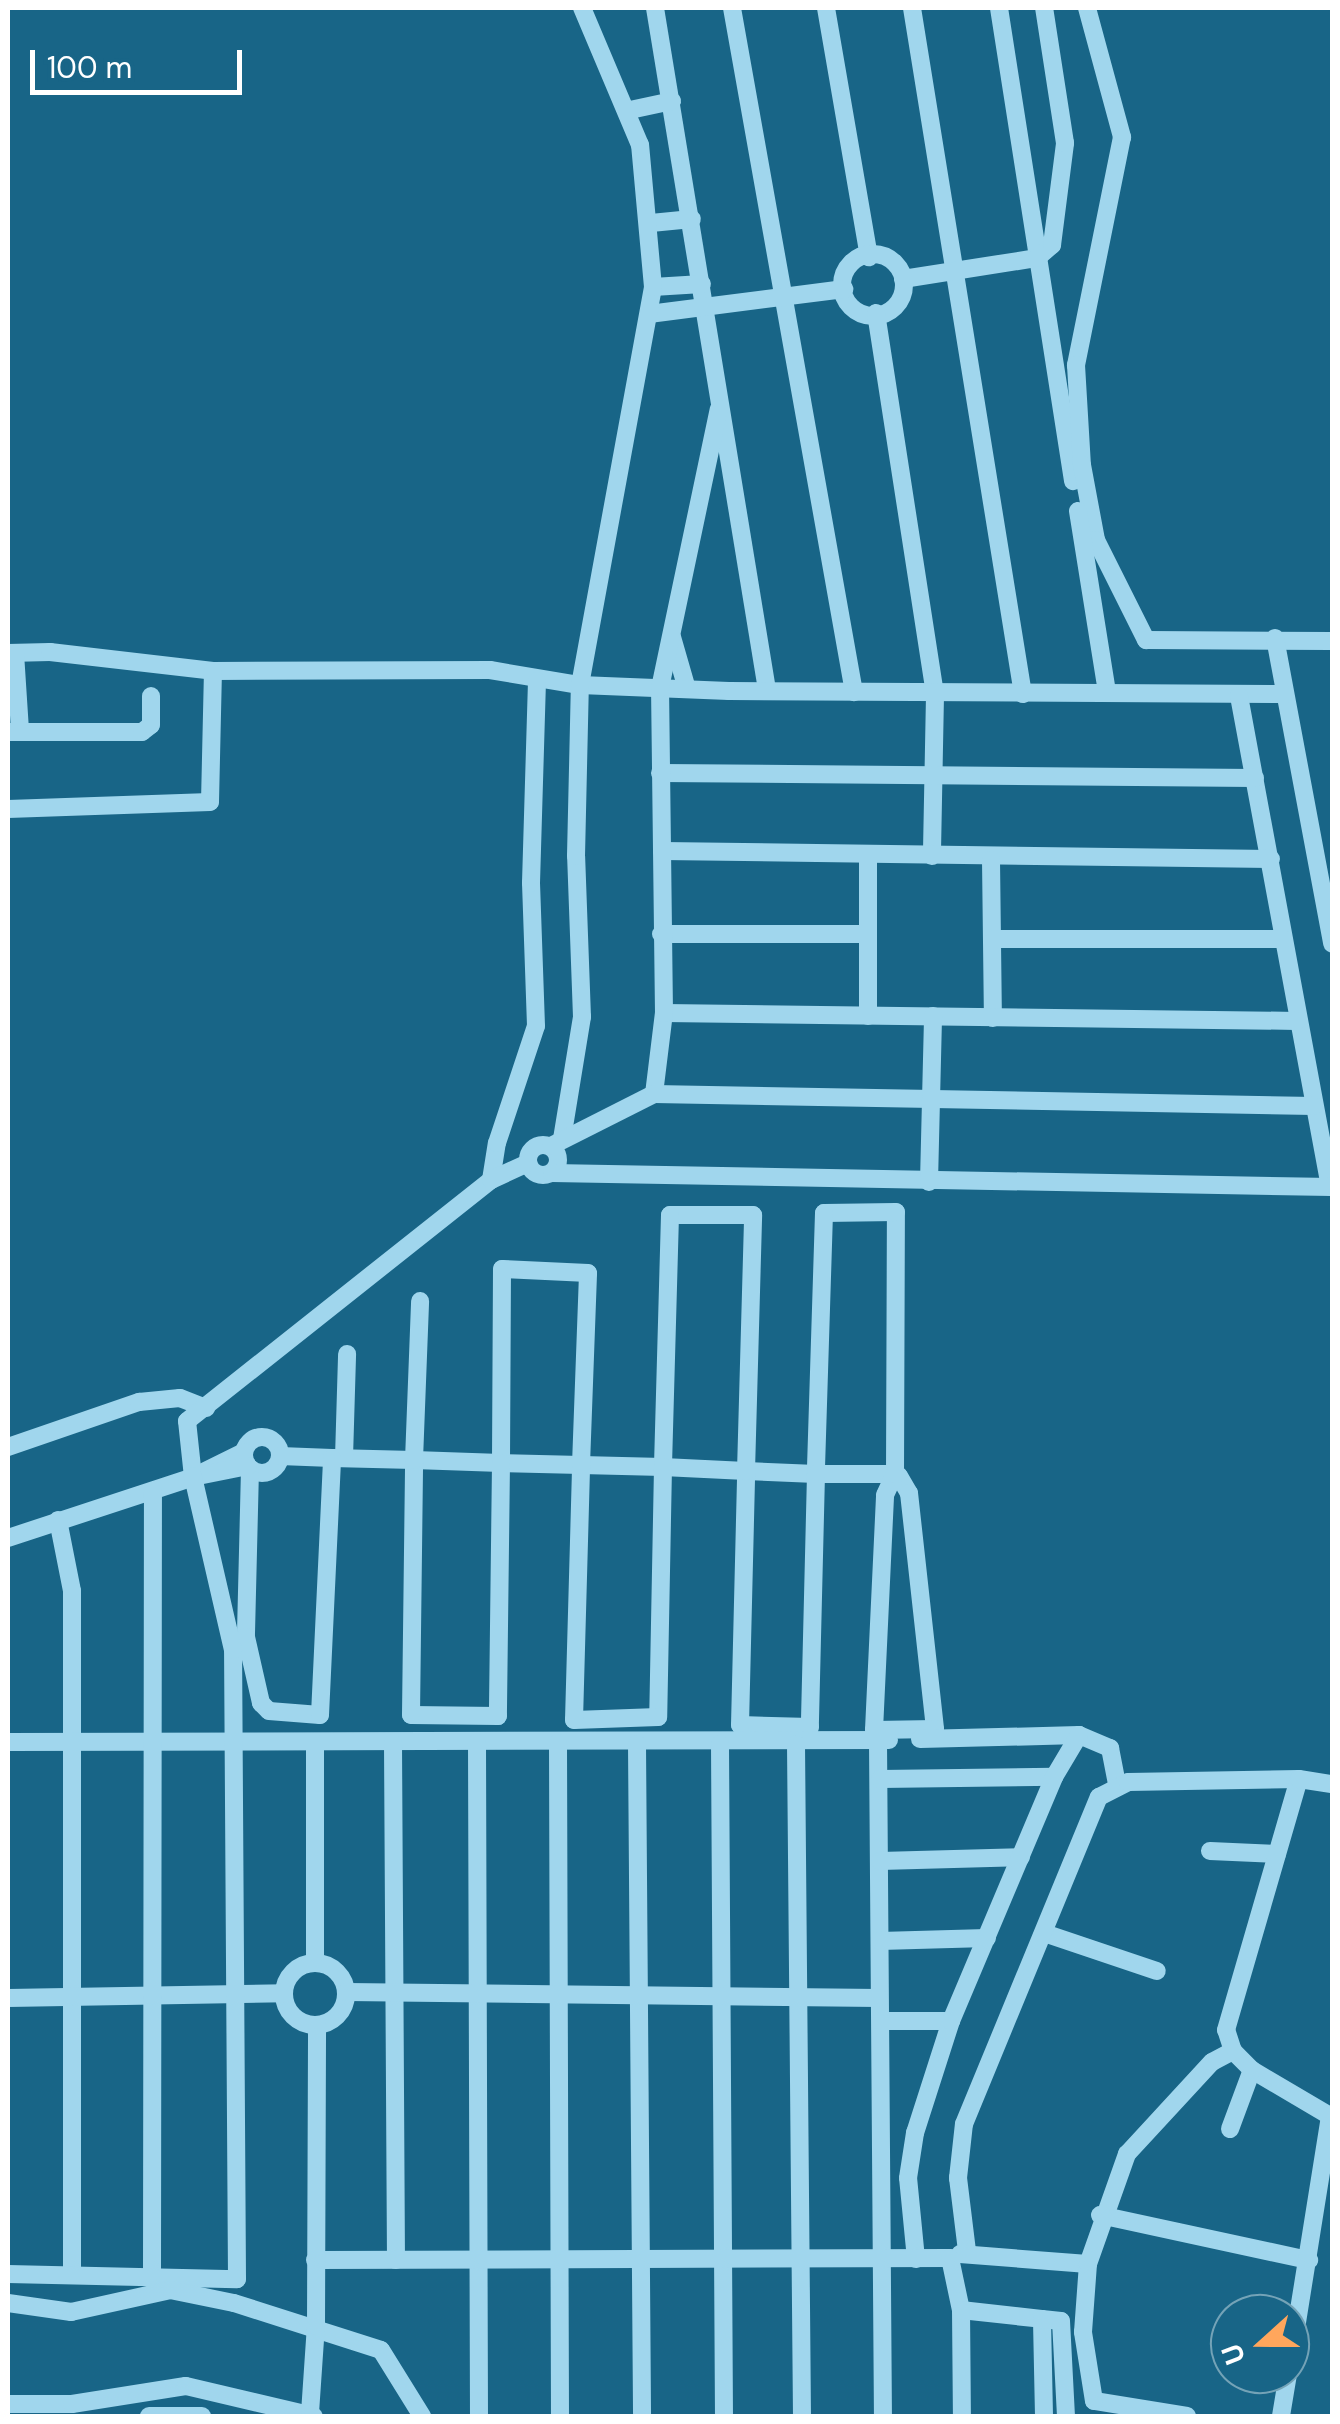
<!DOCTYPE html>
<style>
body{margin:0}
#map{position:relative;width:1340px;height:2424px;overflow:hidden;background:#186587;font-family:"DM Sans",sans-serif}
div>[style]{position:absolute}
.minor>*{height:18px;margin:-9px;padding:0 9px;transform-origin:9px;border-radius:9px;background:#a0d6ed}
.minor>.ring{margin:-9px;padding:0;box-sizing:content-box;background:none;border:18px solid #a0d6ed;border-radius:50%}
span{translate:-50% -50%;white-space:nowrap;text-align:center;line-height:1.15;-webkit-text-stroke:10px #186587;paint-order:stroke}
.frame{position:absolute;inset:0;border:10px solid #fff;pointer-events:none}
.north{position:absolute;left:1210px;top:2294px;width:100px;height:100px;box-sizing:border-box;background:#186587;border:2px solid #74a3b7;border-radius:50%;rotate:249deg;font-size:28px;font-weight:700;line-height:40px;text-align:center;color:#fff}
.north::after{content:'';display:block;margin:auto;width:35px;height:45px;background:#ffa65c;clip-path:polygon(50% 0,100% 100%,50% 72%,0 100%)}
.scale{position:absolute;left:30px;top:50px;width:212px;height:45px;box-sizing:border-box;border:5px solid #fff;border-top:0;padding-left:12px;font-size:30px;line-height:35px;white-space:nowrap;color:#fff;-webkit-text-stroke:8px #186587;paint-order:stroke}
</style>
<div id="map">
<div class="minor">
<i style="left:655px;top:8px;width:691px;rotate:80.67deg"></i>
<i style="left:732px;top:8px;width:695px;rotate:79.89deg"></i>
<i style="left:826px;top:8px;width:253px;rotate:80.2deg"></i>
<i style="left:912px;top:8px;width:695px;rotate:80.81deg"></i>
<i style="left:999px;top:8px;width:479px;rotate:81.1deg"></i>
<i style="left:1087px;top:8px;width:134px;rotate:74.8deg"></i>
<i style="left:1122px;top:137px;width:233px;rotate:101.4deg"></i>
<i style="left:1076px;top:365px;width:100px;rotate:86.6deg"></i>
<i style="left:1082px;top:465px;width:76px;rotate:79.4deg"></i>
<i style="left:1096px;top:540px;width:112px;rotate:63.4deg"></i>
<i style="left:1146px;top:640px;width:186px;rotate:0.3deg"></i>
<i style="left:630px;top:110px;width:43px;rotate:-12.1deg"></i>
<i style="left:651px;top:223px;width:41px;rotate:-5.6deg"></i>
<i class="ring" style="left:842px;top:254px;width:44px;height:44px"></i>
<i style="left:903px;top:279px;width:136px;rotate:-8.9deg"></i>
<i style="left:1037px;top:258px;width:20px;rotate:-41deg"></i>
<i style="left:1052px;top:245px;width:103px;rotate:-82.7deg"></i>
<i style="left:1065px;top:143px;width:137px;rotate:-98.8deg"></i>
<i style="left:653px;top:287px;width:49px;rotate:-3.5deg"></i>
<i style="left:876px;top:313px;width:387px;rotate:81.2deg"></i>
<i style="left:935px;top:695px;width:161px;rotate:91.1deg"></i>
<i style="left:649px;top:314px;width:197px;rotate:-7.3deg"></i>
<i style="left:1078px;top:511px;width:184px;rotate:80.9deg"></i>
<i style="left:672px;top:637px;width:54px;rotate:73.9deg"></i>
<i style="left:1275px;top:638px;width:311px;rotate:79.4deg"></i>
<i style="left:8px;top:653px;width:42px;rotate:-1.4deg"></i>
<i style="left:50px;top:652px;width:164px;rotate:6.6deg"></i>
<i style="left:213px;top:671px;width:277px;rotate:-0.2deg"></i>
<i style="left:490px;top:670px;width:91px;rotate:9.5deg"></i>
<i style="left:580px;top:685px;width:149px;rotate:2.3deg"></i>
<i style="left:729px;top:691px;width:556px;rotate:0.31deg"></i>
<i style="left:15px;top:653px;width:77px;rotate:86.3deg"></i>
<i style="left:1239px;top:696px;width:499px;rotate:79.5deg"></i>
<i style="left:8px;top:732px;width:134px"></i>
<i style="left:142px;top:732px;width:11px;rotate:-38deg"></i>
<i style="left:151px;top:725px;width:29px;rotate:-90deg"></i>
<i style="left:660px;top:773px;width:595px;rotate:0.48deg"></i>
<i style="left:8px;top:809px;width:202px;rotate:-2deg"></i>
<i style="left:210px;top:802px;width:131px;rotate:-88.7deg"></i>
<i style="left:662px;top:851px;width:609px;rotate:0.75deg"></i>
<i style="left:991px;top:860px;width:158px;rotate:89.3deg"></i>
<i style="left:661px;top:934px;width:207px"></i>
<i style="left:994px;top:939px;width:289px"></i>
<i style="left:664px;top:1013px;width:633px;rotate:0.72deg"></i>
<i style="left:868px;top:1016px;width:159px;rotate:-90deg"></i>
<i style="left:654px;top:1094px;width:82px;rotate:-83deg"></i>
<i style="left:664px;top:1013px;width:325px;rotate:-90.7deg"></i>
<i style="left:660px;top:688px;width:285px;rotate:-78.1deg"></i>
<i style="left:562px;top:1139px;width:124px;rotate:-80.7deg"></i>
<i style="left:582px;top:1017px;width:161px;rotate:-92.1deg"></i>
<i style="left:576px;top:856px;width:171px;rotate:-88.7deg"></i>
<i style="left:580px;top:685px;width:405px;rotate:-79.6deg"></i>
<i style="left:653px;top:287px;width:143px;rotate:-95.2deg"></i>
<i style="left:640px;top:145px;width:149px;rotate:-112.9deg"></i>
<i class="ring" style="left:528px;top:1145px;width:12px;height:12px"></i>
<i style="left:551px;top:1146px;width:115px;rotate:-26.8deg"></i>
<i style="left:654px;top:1094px;width:660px;rotate:1.04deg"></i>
<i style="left:552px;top:1173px;width:780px;rotate:1.03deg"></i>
<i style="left:491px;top:1180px;width:37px;rotate:-81deg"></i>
<i style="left:497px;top:1143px;width:123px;rotate:-71.6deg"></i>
<i style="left:536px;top:1026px;width:143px;rotate:-92deg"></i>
<i style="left:531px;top:883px;width:202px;rotate:-88.3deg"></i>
<i style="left:929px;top:1182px;width:166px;rotate:-88.6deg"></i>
<i class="ring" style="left:244px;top:1437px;width:18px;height:18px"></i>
<i style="left:8px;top:1447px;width:139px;rotate:-19deg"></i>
<i style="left:139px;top:1402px;width:41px;rotate:-5.6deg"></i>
<i style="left:180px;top:1398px;width:28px;rotate:21deg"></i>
<i style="left:280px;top:1456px;width:52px;rotate:2.2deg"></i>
<i style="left:332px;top:1458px;width:82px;rotate:1.4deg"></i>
<i style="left:414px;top:1460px;width:87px;rotate:2deg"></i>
<i style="left:501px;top:1463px;width:80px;rotate:1.4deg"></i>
<i style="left:581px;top:1465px;width:82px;rotate:1.4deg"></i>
<i style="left:663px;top:1467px;width:83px;rotate:2.8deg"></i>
<i style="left:746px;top:1471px;width:70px;rotate:2.5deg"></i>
<i style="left:816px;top:1474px;width:79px"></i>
<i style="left:895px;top:1474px;width:4px;rotate:27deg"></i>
<i style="left:899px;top:1476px;width:20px;rotate:60deg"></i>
<i style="left:909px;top:1493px;width:237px;rotate:83.7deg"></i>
<i style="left:935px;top:1729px;width:61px;rotate:179.1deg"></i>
<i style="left:874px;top:1730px;width:235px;rotate:-87.3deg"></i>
<i style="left:885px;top:1495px;width:23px;rotate:-65deg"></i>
<i style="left:895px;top:1474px;width:262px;rotate:-89.8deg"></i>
<i style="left:896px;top:1212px;width:72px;rotate:179.2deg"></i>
<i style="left:824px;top:1213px;width:261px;rotate:91.8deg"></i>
<i style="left:816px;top:1474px;width:253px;rotate:91.4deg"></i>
<i style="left:810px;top:1727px;width:70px;rotate:-178.4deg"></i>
<i style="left:740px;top:1725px;width:254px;rotate:-88.6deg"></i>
<i style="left:746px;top:1471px;width:256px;rotate:-88.4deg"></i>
<i style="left:753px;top:1215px;width:83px;rotate:180deg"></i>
<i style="left:670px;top:1215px;width:252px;rotate:91.6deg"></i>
<i style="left:663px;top:1467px;width:250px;rotate:91.1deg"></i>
<i style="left:658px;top:1717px;width:84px;rotate:178deg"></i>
<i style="left:574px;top:1720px;width:255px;rotate:-88.4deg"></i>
<i style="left:581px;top:1465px;width:192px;rotate:-87.9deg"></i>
<i style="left:588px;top:1273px;width:86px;rotate:-177.3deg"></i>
<i style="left:502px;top:1269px;width:194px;rotate:90.3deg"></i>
<i style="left:501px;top:1463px;width:253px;rotate:90.7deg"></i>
<i style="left:498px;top:1716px;width:87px;rotate:-179.3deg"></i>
<i style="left:411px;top:1715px;width:255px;rotate:-89.3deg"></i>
<i style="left:414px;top:1460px;width:159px;rotate:-87.8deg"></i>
<i style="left:344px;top:1458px;width:104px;rotate:-88.3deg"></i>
<i style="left:250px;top:1469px;width:168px;rotate:91.4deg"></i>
<i style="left:246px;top:1637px;width:68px;rotate:77.2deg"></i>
<i style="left:261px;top:1703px;width:11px;rotate:45deg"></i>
<i style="left:269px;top:1711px;width:51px;rotate:4.5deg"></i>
<i style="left:320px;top:1715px;width:257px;rotate:-87.3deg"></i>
<i style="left:193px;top:1477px;width:57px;rotate:-26.1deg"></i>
<i style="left:193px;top:1477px;width:56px;rotate:-11.3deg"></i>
<i style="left:58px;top:1520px;width:72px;rotate:78.8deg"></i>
<i style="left:72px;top:1591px;width:682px;rotate:90deg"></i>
<i style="left:8px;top:1538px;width:195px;rotate:-18.2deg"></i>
<i style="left:193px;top:1477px;width:56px;rotate:-96.1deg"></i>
<i style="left:187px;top:1421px;width:388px;rotate:-38.4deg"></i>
<i style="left:491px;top:1180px;width:41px;rotate:-24.7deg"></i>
<i style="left:920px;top:1739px;width:159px;rotate:-1.4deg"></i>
<i style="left:1079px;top:1735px;width:34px;rotate:23deg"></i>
<i style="left:1110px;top:1748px;width:36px;rotate:79deg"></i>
<i style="left:878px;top:1741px;width:675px;rotate:89.58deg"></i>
<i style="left:8px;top:1742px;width:881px;rotate:-0.13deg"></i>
<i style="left:393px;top:1743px;width:517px;rotate:89.67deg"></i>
<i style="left:477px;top:1743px;width:673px;rotate:89.83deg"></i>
<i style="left:558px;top:1743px;width:673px;rotate:89.83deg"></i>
<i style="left:637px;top:1744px;width:672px;rotate:89.57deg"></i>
<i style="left:720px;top:1744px;width:672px;rotate:89.66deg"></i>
<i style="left:796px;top:1744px;width:672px;rotate:89.49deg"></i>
<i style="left:880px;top:1779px;width:174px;rotate:-0.7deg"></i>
<i style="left:1210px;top:1851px;width:67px;rotate:2.6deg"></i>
<i style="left:880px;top:1861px;width:141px;rotate:-1.6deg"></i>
<i style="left:1044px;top:1933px;width:119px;rotate:18.6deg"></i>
<i style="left:880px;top:1941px;width:107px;rotate:-1.6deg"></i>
<i style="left:315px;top:1963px;width:220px;rotate:-90deg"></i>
<i class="ring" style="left:284px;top:1963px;width:44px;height:44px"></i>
<i style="left:346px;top:1992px;width:533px;rotate:0.64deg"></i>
<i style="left:8px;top:1998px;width:276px;rotate:-1deg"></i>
<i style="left:881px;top:2021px;width:70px"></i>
<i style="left:1230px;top:2129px;width:63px;rotate:-69.6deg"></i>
<i style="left:1100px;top:2215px;width:214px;rotate:12.2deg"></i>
<i style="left:967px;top:2251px;width:74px;rotate:-97deg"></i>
<i style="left:958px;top:2178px;width:54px;rotate:-83.7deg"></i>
<i style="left:964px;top:2124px;width:354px;rotate:-67.6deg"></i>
<i style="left:1099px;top:1797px;width:33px;rotate:-27deg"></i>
<i style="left:1128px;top:1782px;width:171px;rotate:-1deg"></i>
<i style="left:960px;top:2254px;width:128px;rotate:4.5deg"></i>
<i style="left:916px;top:2259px;width:81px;rotate:-95.6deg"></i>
<i style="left:908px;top:2178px;width:46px;rotate:-81.2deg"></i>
<i style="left:915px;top:2133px;width:118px;rotate:-72.2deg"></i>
<i style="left:951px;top:2021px;width:265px;rotate:-67.1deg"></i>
<i style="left:1054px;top:1777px;width:49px;rotate:-59.2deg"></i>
<i style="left:315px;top:2260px;width:635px;rotate:-0.18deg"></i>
<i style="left:950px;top:2258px;width:53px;rotate:78.1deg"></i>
<i style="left:961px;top:2310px;width:106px;rotate:89.5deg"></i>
<i style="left:152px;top:2273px;width:781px;rotate:-89.93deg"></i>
<i style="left:8px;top:2274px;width:229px;rotate:1.3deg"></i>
<i style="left:237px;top:2279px;width:629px;rotate:-90.36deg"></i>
<i style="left:233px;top:1650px;width:178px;rotate:-103deg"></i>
<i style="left:8px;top:2303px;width:64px;rotate:8.1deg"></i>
<i style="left:71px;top:2312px;width:101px;rotate:-12.5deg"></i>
<i style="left:170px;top:2290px;width:65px;rotate:11.5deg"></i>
<i style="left:234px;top:2303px;width:154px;rotate:17.7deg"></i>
<i style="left:381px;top:2350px;width:78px;rotate:58.2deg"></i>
<i style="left:961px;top:2310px;width:81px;rotate:6.3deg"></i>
<i style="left:1290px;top:2366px;width:253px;rotate:-80.9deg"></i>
<i style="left:1330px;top:2116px;width:91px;rotate:-149.5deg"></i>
<i style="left:1252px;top:2070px;width:27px;rotate:-135deg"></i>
<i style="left:1233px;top:2051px;width:22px;rotate:-108deg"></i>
<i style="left:1226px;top:2030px;width:261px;rotate:-73.8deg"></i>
<i style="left:1299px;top:1779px;width:33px;rotate:9deg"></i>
<i style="left:8px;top:2404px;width:64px"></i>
<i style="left:72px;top:2404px;width:115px;rotate:-9deg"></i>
<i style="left:186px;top:2386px;width:131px;rotate:13.2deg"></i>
<i style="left:310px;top:2413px;width:87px;rotate:-86.1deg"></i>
<i style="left:316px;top:2326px;width:301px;rotate:-89.8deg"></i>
<i style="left:149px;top:2416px;width:53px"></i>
<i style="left:1044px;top:2416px;width:97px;rotate:-91.2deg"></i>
<i style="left:1042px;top:2319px;width:19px;rotate:6deg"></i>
<i style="left:1061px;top:2321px;width:95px;rotate:87deg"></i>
<i style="left:1187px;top:2416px;width:94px;rotate:-170.8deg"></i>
<i style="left:1094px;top:2401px;width:70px;rotate:-99.1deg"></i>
<i style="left:1083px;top:2332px;width:68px;rotate:-85.8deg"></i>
<i style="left:1088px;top:2264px;width:117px;rotate:-70.5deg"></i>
<i style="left:1127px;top:2154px;width:125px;rotate:-47.3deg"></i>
<i style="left:1212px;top:2062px;width:24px;rotate:-28deg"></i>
<i style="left:1281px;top:2416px;width:43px;rotate:-80.5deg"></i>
</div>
<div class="frame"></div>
<div class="north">U</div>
<div class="scale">100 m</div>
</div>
